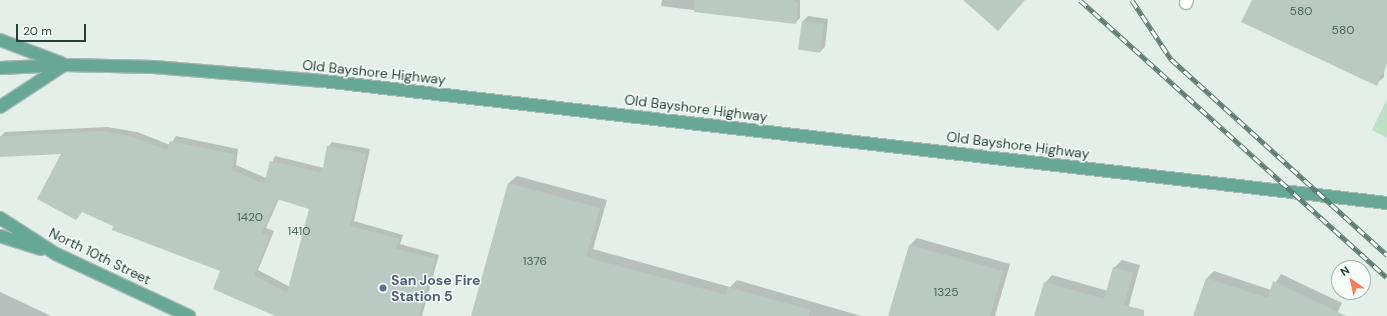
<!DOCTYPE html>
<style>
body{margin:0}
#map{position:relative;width:1387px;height:316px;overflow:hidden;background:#e4efea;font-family:"DM Sans",sans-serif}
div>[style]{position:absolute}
.green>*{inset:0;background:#bce1c5}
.shadow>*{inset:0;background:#0003}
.building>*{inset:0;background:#b9cac3;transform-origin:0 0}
.roads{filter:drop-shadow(1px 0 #a6b8b1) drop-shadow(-1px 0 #a6b8b1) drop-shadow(0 1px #a6b8b1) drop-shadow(0 -1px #a6b8b1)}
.minor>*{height:12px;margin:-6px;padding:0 6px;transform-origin:6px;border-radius:6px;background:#fff}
.major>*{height:12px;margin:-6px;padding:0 6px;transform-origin:6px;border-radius:6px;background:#66a795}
.rail>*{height:4.5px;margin-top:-2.25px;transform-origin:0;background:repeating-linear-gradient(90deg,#f6fbf8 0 9px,#5d7d74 0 18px);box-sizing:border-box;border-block:1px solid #5d7d74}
.dots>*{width:11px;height:11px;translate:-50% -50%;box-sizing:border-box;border:2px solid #f6fbf8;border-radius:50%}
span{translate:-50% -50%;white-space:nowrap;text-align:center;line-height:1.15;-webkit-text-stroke:3px #f6fbf8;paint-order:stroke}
.number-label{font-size:12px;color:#48645c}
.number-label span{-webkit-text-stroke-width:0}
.street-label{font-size:14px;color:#224239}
.service-label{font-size:14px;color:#4e5e75;font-weight:700}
.left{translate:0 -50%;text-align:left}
.north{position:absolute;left:1331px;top:260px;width:40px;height:40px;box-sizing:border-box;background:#f6fbf8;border:1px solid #a1b1ac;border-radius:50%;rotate:326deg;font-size:11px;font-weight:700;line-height:16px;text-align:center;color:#224239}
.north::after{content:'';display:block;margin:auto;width:14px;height:18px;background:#fb7c56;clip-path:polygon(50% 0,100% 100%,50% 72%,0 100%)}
.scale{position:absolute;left:16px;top:24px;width:70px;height:18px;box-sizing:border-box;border:2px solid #224239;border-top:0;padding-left:5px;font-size:12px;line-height:14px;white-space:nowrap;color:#224239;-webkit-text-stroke:3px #f6fbf8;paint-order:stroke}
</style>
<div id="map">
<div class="green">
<i style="clip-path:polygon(1387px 99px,1387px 138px,1372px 130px)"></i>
</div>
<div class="shadow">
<i style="clip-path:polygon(662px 0,800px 0,800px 18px,795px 23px,661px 6px)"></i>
<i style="clip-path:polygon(1253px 0,1387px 0,1384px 77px,1376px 84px)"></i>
<i style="clip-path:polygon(808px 16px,828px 19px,825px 47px,820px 52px,803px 21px)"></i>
<i style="clip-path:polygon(evenodd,107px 127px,137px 132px,170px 145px,176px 136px,238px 149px,236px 165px,266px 178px,275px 156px,324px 168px,328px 147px,332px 142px,370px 149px,354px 221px,403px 235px,400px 244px,439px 255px,422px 316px,276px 316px,222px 270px,83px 211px,76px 219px,63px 153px,0 137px,5px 132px,107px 127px,279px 199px,310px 208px,290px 287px,258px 270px,274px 231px,266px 228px,279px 199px)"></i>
<i style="clip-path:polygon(517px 176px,607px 200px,593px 249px,730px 287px,737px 280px,861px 316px,472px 316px,509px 183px)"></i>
<i style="clip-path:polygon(917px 238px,1010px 264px,995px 316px,889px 316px,910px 245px)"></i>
<i style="clip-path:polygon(1122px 260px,1140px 265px,1126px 316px,1035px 316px,1045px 283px,1052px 275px,1108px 291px,1114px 268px)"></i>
<i style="clip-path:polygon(1214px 271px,1271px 290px,1281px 274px,1342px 303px,1336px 316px,1194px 316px,1207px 278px)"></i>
<i style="clip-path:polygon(0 292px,51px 316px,0 316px)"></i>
</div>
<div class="building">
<i style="clip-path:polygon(694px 0,795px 0,798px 3px,796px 24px,694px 12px)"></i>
<i style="clip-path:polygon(963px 0,1025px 0,998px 31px)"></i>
<i style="clip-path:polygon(1252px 0,1387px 0,1387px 64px,1377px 86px,1241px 22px)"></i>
<i style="left:802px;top:21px;width:22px;height:29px;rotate:8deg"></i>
<i style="clip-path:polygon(evenodd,102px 131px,132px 137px,167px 150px,170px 141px,234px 154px,232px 170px,264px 184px,270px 161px,322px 173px,327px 146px,366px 154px,350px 226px,399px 239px,396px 249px,435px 259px,419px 316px,275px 316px,213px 289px,220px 271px,112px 230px,113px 226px,82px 212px,76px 220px,37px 199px,61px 154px,0 157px,0 136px,102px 131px,277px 199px,309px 209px,287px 293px,254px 275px,270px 236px,262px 233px,277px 199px)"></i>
<i style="clip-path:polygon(508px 183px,600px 208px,586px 257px,726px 295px,728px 287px,810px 310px,809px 316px,471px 316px)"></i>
<i style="clip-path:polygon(909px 245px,1003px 271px,990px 316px,888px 316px)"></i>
<i style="clip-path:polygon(1113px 267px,1133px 273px,1124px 305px,1144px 310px,1144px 316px,1034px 316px,1044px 282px,1104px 299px)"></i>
<i style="clip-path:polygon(1206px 278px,1268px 298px,1273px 281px,1346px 316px,1193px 316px)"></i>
</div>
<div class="roads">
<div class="minor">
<i style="left:1186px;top:3px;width:3px;rotate:-72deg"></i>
</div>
<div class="major">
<i style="left:0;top:40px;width:65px;rotate:20.7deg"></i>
<i style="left:0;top:68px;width:65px;rotate:-2.6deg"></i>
<i style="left:65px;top:65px;width:89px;rotate:1.3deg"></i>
<i style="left:154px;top:67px;width:170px;rotate:4.7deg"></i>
<i style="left:323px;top:81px;width:1071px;rotate:6.54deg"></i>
<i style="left:0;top:107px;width:77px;rotate:-33.3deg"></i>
<i style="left:0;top:218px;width:67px;rotate:32.7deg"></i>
<i style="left:56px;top:254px;width:147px;rotate:25deg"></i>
<i style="left:0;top:236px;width:43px;rotate:17.6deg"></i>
</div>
</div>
<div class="rail">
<i style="left:1080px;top:0;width:413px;rotate:42.1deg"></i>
<i style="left:1132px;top:0;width:71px;rotate:56.5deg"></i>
<i style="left:1171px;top:59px;width:292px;rotate:42.2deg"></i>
</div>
<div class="dots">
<i style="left:383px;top:288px;background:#5c6f8a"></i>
</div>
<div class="number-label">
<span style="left:1301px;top:12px">580</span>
<span style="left:1343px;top:31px">580</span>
<span style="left:250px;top:218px">1420</span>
<span style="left:299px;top:232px">1410</span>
<span style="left:535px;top:262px">1376</span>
<span style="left:946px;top:293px">1325</span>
</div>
<div class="street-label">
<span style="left:374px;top:72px;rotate:6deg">Old Bayshore Highway</span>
<span style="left:696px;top:108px;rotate:7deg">Old Bayshore Highway</span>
<span style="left:1018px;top:145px;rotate:7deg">Old Bayshore Highway</span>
<span style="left:100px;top:256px;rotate:26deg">North 10th Street</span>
</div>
<div class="service-label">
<span class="left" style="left:391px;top:288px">San Jose Fire<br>Station 5</span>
</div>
<div class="north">N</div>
<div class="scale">20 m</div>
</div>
